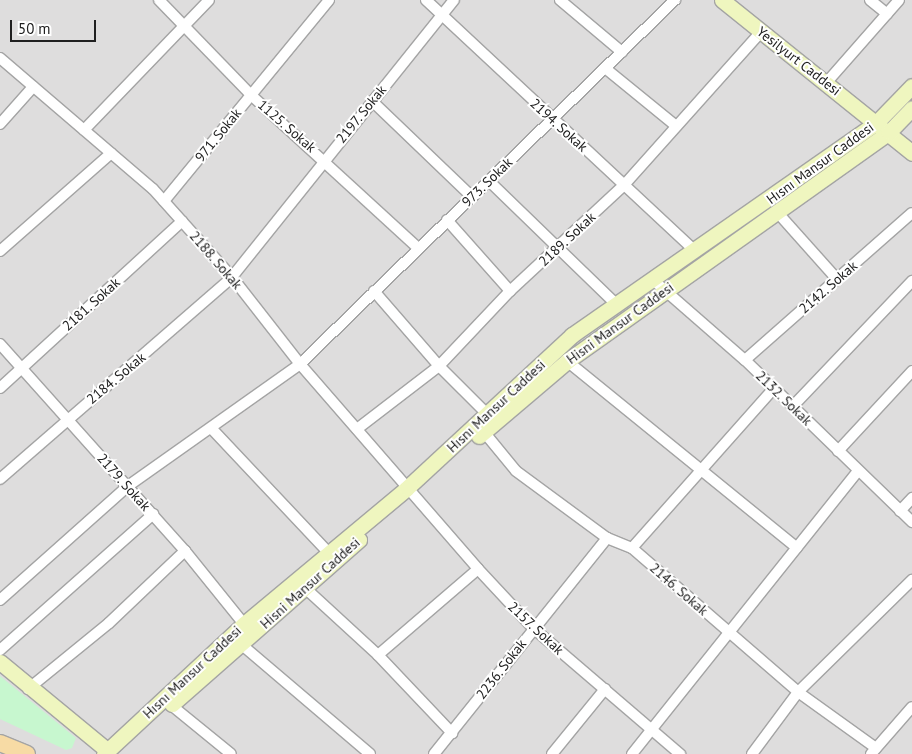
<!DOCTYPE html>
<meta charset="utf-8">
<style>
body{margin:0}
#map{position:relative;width:912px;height:754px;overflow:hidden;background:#f0eee7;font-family:"PT Sans",sans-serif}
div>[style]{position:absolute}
.residential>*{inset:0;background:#dedddd;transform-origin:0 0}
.park>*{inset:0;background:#c7f7cf}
.roads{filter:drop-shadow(1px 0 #a4a4a4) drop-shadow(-1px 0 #a4a4a4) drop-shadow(0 1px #a4a4a4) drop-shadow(0 -1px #a4a4a4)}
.street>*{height:10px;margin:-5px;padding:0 5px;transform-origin:5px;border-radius:5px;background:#fff}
.secondary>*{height:15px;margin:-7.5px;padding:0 7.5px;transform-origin:7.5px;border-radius:7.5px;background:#eff6bf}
.primary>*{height:16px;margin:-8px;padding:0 8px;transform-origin:8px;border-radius:8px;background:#f7dba5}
span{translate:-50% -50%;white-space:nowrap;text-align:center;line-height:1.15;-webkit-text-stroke:4px #fff;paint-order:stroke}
.street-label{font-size:14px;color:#202020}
.scale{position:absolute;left:10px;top:20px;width:86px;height:22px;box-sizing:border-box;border:2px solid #202020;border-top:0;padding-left:6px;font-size:15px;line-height:18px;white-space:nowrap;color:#202020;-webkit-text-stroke:4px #fff;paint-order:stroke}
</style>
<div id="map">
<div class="residential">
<i style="left:0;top:0;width:912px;height:754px"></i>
</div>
<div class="park">
<i style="clip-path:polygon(0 676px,76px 738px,72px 748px,66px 750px,0 719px)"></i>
</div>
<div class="roads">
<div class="street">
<i style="left:159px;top:0;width:132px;rotate:45.9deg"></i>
<i style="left:251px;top:95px;width:226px;rotate:42.5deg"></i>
<i style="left:426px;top:0;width:367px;rotate:43deg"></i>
<i style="left:560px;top:0;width:81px;rotate:40deg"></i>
<i style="left:870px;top:0;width:22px;rotate:39deg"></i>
<i style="left:0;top:58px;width:201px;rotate:40.6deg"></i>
<i style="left:153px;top:189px;width:118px;rotate:48.1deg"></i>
<i style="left:232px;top:277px;width:110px;rotate:52deg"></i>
<i style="left:300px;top:364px;width:271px;rotate:49deg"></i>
<i style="left:478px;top:569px;width:81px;rotate:47deg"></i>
<i style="left:533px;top:628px;width:194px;rotate:40.6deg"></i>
<i style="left:605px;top:68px;width:92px;rotate:39.2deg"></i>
<i style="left:827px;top:82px;width:109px;rotate:-48.7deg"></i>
<i style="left:372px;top:101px;width:139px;rotate:43.8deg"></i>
<i style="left:0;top:124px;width:50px;rotate:-48.3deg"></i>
<i style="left:84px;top:130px;width:180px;rotate:-46.1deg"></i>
<i style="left:489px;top:181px;width:177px;rotate:44.1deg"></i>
<i style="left:164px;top:201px;width:260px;rotate:-50.6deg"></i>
<i style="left:777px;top:212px;width:90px;rotate:48.2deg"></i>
<i style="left:447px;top:220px;width:95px;rotate:48.4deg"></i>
<i style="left:0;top:251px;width:148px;rotate:-41.4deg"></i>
<i style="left:652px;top:279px;width:123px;rotate:41.1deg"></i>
<i style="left:745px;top:360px;width:233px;rotate:44.1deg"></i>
<i style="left:374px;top:291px;width:99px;rotate:49.1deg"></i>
<i style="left:439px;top:366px;width:68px;rotate:45deg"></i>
<i style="left:0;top:344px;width:278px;rotate:48.2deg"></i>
<i style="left:185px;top:551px;width:94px;rotate:51.1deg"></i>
<i style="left:745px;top:360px;width:222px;rotate:-41.4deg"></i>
<i style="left:567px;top:361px;width:296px;rotate:39.1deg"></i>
<i style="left:0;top:388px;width:247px;rotate:-42.5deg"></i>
<i style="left:793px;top:406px;width:173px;rotate:-46.4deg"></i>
<i style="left:212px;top:429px;width:169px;rotate:46.7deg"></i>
<i style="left:357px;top:429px;width:103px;rotate:-37.5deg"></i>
<i style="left:439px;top:366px;width:103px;rotate:-46.6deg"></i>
<i style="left:510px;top:291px;width:157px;rotate:-42.9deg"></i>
<i style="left:625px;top:184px;width:204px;rotate:-48.2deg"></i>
<i style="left:484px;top:432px;width:50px;rotate:50.6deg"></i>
<i style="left:516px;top:471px;width:113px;rotate:36.4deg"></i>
<i style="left:607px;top:538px;width:27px;rotate:22deg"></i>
<i style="left:632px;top:548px;width:220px;rotate:40.9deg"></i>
<i style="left:798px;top:692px;width:96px;rotate:35.7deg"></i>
<i style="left:838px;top:451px;width:109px;rotate:-47.2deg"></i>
<i style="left:0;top:479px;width:308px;rotate:-41deg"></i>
<i style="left:232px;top:277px;width:355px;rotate:-51.3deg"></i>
<i style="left:900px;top:511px;width:18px;rotate:-47deg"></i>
<i style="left:632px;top:548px;width:214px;rotate:-48.4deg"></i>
<i style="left:304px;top:587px;width:100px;rotate:42.6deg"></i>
<i style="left:378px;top:655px;width:108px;rotate:46.5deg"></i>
<i style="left:0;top:600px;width:171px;rotate:-41.7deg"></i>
<i style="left:128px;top:486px;width:211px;rotate:-35.3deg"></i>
<i style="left:300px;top:364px;width:523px;rotate:-44.15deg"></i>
<i style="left:242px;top:645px;width:168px;rotate:40.4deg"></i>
<i style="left:0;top:650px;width:205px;rotate:-41.6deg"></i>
<i style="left:378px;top:655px;width:132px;rotate:-40.7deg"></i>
<i style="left:28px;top:689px;width:104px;rotate:-39.2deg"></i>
<i style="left:109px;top:623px;width:105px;rotate:-43.5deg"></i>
<i style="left:171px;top:705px;width:77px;rotate:39.2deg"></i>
<i style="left:434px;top:754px;width:277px;rotate:-51.3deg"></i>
<i style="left:552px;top:754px;width:84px;rotate:-50.8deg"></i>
<i style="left:632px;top:754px;width:362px;rotate:-51.4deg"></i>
<i style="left:752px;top:754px;width:77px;rotate:-53.4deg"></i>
<i style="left:798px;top:692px;width:160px;rotate:-44.5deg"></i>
<i style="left:871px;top:754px;width:62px;rotate:-48.9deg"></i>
</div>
<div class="secondary">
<i style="left:722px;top:0;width:244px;rotate:38.8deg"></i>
<i style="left:479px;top:436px;width:116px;rotate:-40.4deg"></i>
<i style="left:567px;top:361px;width:395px;rotate:-35.4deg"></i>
<i style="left:889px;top:132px;width:33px;rotate:-46deg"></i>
<i style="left:0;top:662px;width:140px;rotate:39.5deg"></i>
<i style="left:172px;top:704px;width:249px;rotate:-41.3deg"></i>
<i style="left:104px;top:754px;width:191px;rotate:-42.9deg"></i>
<i style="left:244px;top:624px;width:212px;rotate:-39.8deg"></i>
<i style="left:407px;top:488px;width:225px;rotate:-42.8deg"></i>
<i style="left:572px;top:335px;width:372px;rotate:-34.9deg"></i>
<i style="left:877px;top:122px;width:50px;rotate:-45.8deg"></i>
</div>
<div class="primary">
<i style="left:0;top:743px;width:29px;rotate:22deg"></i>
</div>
</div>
<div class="street-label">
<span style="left:799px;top:61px;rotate:38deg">Yesilyurt Caddesi</span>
<span style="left:361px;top:114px;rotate:-51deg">2197. Sokak</span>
<span style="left:559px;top:125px;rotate:42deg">2194. Sokak</span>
<span style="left:287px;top:126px;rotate:41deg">1125. Sokak</span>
<span style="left:218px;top:135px;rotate:-51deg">971. Sokak</span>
<span style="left:820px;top:163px;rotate:-36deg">Hısnı Mansur Caddesi</span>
<span style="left:487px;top:182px;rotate:-44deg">973. Sokak</span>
<span style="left:567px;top:239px;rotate:-43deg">2189. Sokak</span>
<span style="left:216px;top:260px;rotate:49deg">2188. Sokak</span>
<span style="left:828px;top:287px;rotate:-41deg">2142. Sokak</span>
<span style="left:91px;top:304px;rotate:-42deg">2181. Sokak</span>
<span style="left:620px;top:323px;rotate:-36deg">Hisni Mansur Caddesi</span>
<span style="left:116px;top:378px;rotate:-40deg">2184. Sokak</span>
<span style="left:784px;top:398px;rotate:44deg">2132. Sokak</span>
<span style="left:496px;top:406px;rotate:-43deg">Hısnı Mansur Caddesi</span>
<span style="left:124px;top:482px;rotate:48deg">2179. Sokak</span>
<span style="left:310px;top:583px;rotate:-42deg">Hisni Mansur Caddesi</span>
<span style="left:679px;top:589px;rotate:41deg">2146. Sokak</span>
<span style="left:536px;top:628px;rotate:43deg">2157. Sokak</span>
<span style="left:501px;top:669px;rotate:-52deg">2236. Sokak</span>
<span style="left:192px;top:672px;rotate:-43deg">Hısnı Mansur Caddesi</span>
</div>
<div class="scale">50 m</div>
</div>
